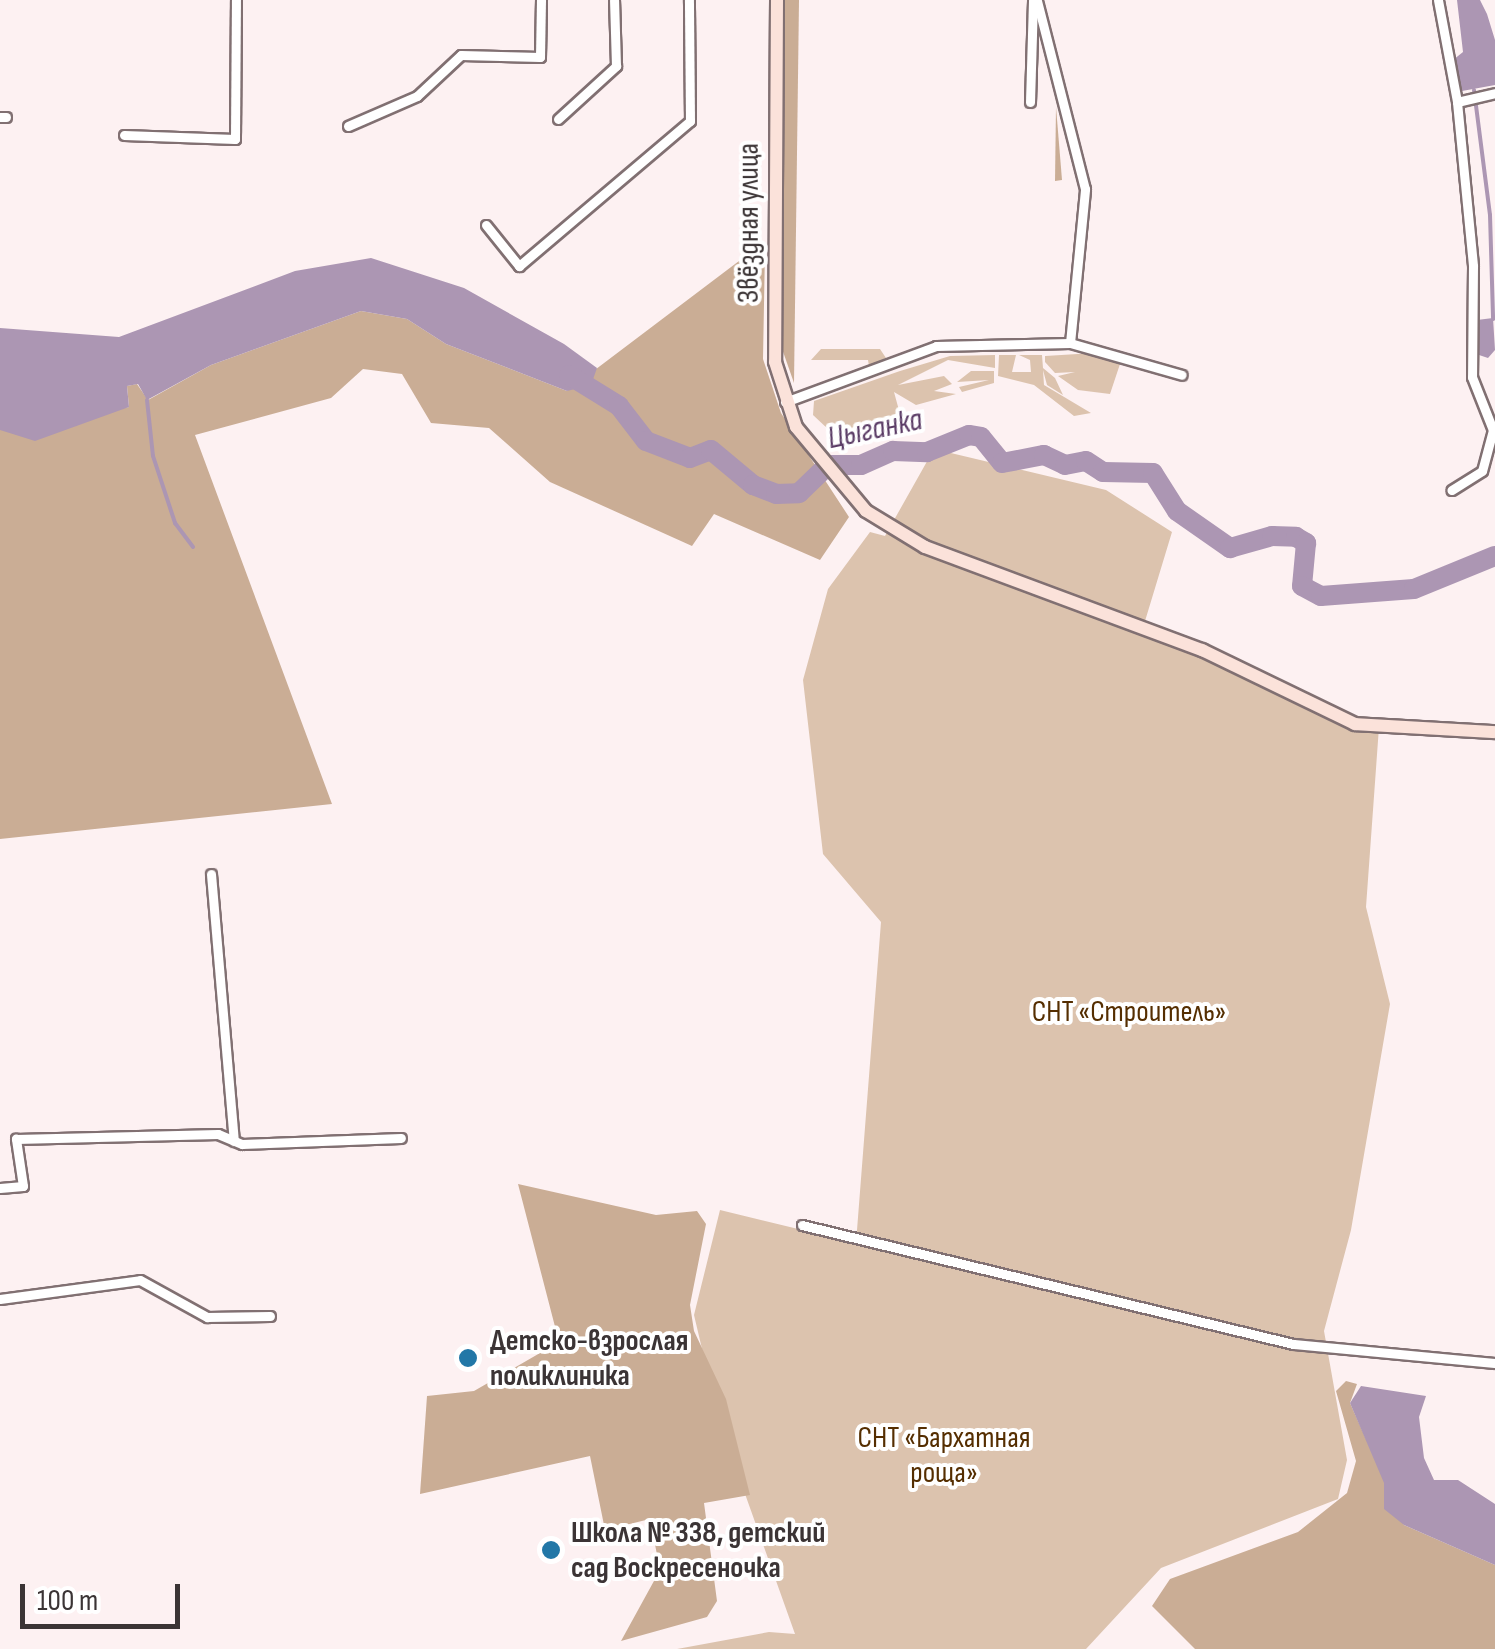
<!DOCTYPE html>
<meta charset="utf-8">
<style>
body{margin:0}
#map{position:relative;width:1495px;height:1649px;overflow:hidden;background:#fdf1f2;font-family:"Sofia Sans Condensed",sans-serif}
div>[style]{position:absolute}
.green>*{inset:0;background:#dcc3ae}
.forest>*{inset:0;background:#caad95}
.water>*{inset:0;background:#ac96b3}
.stream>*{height:4px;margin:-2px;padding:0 2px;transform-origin:2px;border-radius:2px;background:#ac96b3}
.river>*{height:20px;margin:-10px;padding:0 10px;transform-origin:10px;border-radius:10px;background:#ac96b3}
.roads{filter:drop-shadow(2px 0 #817072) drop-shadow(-2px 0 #817072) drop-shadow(0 2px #817072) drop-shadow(0 -2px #817072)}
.street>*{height:9px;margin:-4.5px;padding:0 4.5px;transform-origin:4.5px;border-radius:4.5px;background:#fff}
.secondary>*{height:12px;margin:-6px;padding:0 6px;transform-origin:6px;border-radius:6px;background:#fbe2da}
.dots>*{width:28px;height:28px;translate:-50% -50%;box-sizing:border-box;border:5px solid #fff;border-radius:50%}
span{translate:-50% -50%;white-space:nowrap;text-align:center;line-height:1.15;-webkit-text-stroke:8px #fff;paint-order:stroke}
.street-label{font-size:30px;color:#3b3435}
.park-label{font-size:30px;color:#552e01}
.poi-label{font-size:30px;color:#3b3435;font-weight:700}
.left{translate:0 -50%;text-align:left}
.water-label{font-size:32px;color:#5a3b65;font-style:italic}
.scale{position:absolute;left:20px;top:1584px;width:160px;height:45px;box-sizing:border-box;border:5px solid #3b3435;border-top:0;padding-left:12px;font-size:30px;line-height:35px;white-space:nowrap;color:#3b3435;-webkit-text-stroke:8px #fff;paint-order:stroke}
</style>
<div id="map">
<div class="green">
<i style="clip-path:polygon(821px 349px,880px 349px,886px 358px,869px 366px,868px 360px,811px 360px)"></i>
<i style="clip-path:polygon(1094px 353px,1121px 361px,1110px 394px,1078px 390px,1058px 376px,1075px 372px,1055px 373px,1045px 362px,1045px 356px)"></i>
<i style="clip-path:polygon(995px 355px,995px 368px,948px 360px,898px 385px,944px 376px,952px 384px,934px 391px,956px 394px,916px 405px,894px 392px,900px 414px,868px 436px,829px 430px,813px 415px,814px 401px,900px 371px,950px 356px)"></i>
<i style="clip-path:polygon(999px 355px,1016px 355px,1012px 372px,1031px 372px,1030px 360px,1019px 355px,1042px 355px,1043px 368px,1055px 378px,1063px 395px,1047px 385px,1043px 370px,1044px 385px,1091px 413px,1074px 416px,1034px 385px,998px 376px)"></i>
<i style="clip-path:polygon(971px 371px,994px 371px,994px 383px,962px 392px,959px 387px,989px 380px,957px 382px)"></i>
<i style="clip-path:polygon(934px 449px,1106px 490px,1172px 532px,1142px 631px,1379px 727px,1366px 907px,1390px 1004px,1351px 1230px,1324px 1331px,1347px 1460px,1338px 1499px,1161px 1568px,1086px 1649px,677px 1649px,769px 1632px,795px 1634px,719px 1421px,694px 1315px,720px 1210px,856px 1243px,881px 922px,823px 854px,803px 680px,828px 589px,870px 532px,885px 536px)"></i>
</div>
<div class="forest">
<i style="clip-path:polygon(783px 0,799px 0,794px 383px,780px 343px)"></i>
<i style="clip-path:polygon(1056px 107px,1062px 180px,1055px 181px)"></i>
<i style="clip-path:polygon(765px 249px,763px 359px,781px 413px,849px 517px,820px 560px,714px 514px,692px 546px,550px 482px,489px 428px,431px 423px,402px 374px,363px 369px,331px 398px,195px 435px,332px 804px,0 839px,0 430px,129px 407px,127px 386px,137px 384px,148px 400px,211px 365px,361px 311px,407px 319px,446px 344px,567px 391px,743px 258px)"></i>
<i style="clip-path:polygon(518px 1184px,656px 1215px,697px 1211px,706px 1224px,690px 1305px,694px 1331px,726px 1399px,750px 1495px,704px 1503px,717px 1601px,707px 1617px,621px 1641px,660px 1570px,650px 1519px,605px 1530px,590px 1456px,420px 1494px,427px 1396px,474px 1391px,559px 1342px)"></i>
<i style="clip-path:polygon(1346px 1381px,1357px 1384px,1350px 1403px,1404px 1525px,1495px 1565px,1495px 1649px,1195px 1649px,1152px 1606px,1170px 1579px,1298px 1532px,1347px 1493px,1356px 1461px,1336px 1391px)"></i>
</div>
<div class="water">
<i style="clip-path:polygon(1457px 0,1480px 0,1487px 14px,1495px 40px,1495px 85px,1462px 91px,1453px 60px,1463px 52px)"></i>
<i style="clip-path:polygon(371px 258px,464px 288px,564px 344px,597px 368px,591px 385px,567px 391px,446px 344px,407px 319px,361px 311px,211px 365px,147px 400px,138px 384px,127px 386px,129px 407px,35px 441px,0 430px,0 328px,119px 337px,295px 271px)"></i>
<i style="clip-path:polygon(1493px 318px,1495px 350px,1488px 358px,1476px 354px,1477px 320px)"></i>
<i style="clip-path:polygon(1361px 1386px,1426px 1396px,1419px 1417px,1424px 1458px,1434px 1480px,1458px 1480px,1495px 1504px,1495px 1565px,1404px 1525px,1384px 1509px,1384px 1483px,1350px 1403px)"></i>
</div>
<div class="stream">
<i style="left:1474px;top:90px;width:126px;rotate:82.7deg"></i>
<i style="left:1490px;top:215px;width:104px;rotate:88.3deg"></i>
<i style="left:147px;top:400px;width:56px;rotate:83.9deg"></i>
<i style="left:153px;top:456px;width:71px;rotate:71.8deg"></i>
<i style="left:175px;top:523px;width:30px;rotate:53deg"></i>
</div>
<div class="river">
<i style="left:569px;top:375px;width:59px;rotate:31.8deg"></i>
<i style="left:619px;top:406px;width:44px;rotate:52.4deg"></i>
<i style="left:646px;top:441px;width:47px;rotate:21.1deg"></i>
<i style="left:690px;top:458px;width:22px;rotate:-21deg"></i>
<i style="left:711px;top:450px;width:55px;rotate:39.8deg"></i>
<i style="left:753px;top:485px;width:25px;rotate:21deg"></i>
<i style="left:776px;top:494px;width:23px;rotate:-2deg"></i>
<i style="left:799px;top:493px;width:40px;rotate:-44deg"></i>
<i style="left:828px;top:465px;width:33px"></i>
<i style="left:861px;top:465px;width:35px;rotate:-24deg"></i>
<i style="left:893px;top:451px;width:34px;rotate:2deg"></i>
<i style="left:927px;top:452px;width:45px;rotate:-22deg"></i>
<i style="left:969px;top:435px;width:12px;rotate:9deg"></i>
<i style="left:981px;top:437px;width:33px;rotate:51deg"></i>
<i style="left:1002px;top:463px;width:43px;rotate:-10.8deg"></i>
<i style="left:1044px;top:455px;width:23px;rotate:25deg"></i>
<i style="left:1065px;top:465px;width:21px;rotate:-11deg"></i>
<i style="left:1086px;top:461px;width:20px;rotate:33deg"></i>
<i style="left:1103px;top:472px;width:50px;rotate:1.1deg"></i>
<i style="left:1153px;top:473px;width:45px;rotate:57.7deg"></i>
<i style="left:1177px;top:511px;width:65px;rotate:34.9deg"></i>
<i style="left:1230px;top:548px;width:44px;rotate:-15.9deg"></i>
<i style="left:1272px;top:536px;width:24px;rotate:2deg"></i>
<i style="left:1296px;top:537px;width:12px;rotate:31deg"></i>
<i style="left:1306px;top:543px;width:43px;rotate:95.3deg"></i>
<i style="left:1302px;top:586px;width:21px;rotate:28deg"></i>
<i style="left:1321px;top:596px;width:93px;rotate:-4.3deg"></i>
<i style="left:1414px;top:589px;width:87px;rotate:-22.2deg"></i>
</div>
<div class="roads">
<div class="street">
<i style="left:1438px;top:0;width:104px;rotate:79.4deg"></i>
<i style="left:1457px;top:102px;width:165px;rotate:84.4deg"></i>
<i style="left:1473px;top:266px;width:111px;rotate:90.5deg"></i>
<i style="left:1472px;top:377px;width:57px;rotate:68.4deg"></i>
<i style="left:1493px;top:430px;width:42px;rotate:105deg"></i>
<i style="left:1482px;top:471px;width:36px;rotate:148deg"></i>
<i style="left:1030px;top:102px;width:102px;rotate:-88.3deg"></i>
<i style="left:1457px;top:102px;width:39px;rotate:-13deg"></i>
<i style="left:0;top:117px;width:6px"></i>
<i style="left:558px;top:119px;width:79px;rotate:-42.4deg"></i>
<i style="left:616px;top:66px;width:66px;rotate:-91.7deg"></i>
<i style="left:348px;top:126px;width:75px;rotate:-23.5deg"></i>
<i style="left:417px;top:96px;width:60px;rotate:-43deg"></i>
<i style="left:461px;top:55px;width:79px;rotate:1.5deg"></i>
<i style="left:540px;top:57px;width:57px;rotate:-89deg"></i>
<i style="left:124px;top:135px;width:111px;rotate:2.1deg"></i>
<i style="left:235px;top:139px;width:139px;rotate:-89.6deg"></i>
<i style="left:486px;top:225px;width:53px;rotate:51.2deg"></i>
<i style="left:519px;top:266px;width:224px;rotate:-40.3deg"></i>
<i style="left:690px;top:121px;width:121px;rotate:-90.5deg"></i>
<i style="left:1070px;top:343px;width:116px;rotate:15.9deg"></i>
<i style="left:785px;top:402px;width:161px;rotate:-20.3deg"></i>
<i style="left:936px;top:346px;width:134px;rotate:-1.3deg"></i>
<i style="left:1070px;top:343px;width:155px;rotate:-84.4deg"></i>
<i style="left:1085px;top:189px;width:195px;rotate:-104.3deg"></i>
<i style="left:211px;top:874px;width:268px;rotate:85.1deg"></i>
<i style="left:0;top:1188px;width:23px;rotate:-5deg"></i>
<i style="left:23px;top:1186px;width:48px;rotate:-98.5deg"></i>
<i style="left:16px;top:1139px;width:202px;rotate:-1.4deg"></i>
<i style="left:218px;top:1134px;width:26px;rotate:23deg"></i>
<i style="left:242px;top:1144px;width:159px;rotate:-2.2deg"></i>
<i style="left:802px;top:1225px;width:505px;rotate:13.62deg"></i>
<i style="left:1293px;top:1344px;width:203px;rotate:5.4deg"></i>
<i style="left:0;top:1299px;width:141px;rotate:-7.7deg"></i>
<i style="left:140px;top:1280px;width:77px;rotate:28.9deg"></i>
<i style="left:207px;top:1317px;width:63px;rotate:-0.9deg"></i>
</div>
<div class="secondary">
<i style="left:777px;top:0;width:362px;rotate:90.3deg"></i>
<i style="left:775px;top:362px;width:68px;rotate:72.1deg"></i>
<i style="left:796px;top:427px;width:109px;rotate:50.2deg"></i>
<i style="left:866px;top:511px;width:69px;rotate:31.4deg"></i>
<i style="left:925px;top:547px;width:296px;rotate:20.4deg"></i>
<i style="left:1202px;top:650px;width:170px;rotate:25.8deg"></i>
<i style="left:1355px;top:724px;width:140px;rotate:3.3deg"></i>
</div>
</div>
<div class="dots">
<i style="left:468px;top:1358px;background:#2277a7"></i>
<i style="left:551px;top:1550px;background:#2277a7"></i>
</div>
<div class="street-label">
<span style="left:749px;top:223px;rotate:-90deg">Звёздная улица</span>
</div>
<div class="park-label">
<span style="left:1129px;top:1012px">СНТ «Строитель»</span>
<span style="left:944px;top:1455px">СНТ «Бархатная<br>роща»</span>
</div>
<div class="poi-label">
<span class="left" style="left:490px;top:1358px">Детско-взрослая<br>поликлиника</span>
<span class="left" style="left:571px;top:1550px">Школа № 338, детский<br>сад Воскресеночка</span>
</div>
<div class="water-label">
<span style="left:875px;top:430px;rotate:-12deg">Цыганка</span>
</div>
<div class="scale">100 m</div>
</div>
